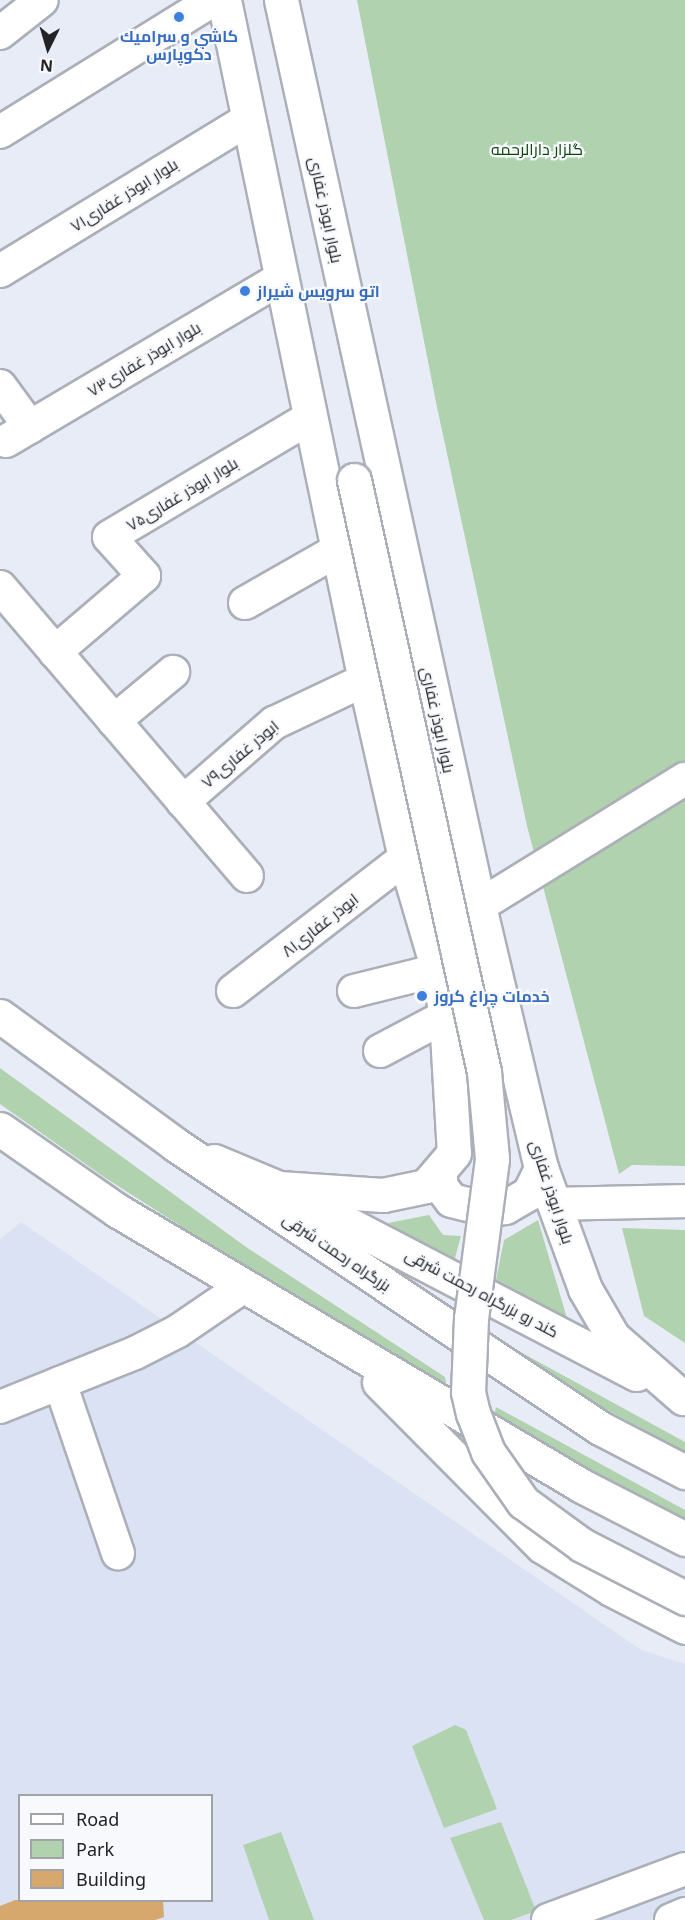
<!DOCTYPE html>
<meta charset="utf-8">
<style>
body{margin:0}
#map{position:relative;width:685px;height:1920px;overflow:hidden;background:#e8ecf6;font-family:"Noto Sans",Cairo,sans-serif}
div>[style]{position:absolute}
.built>*{inset:0;background:#dbe2f3}
.green>*{inset:0;background:#b1d2ae}
.building>*{inset:0;background:#d6a86d}
.roads{filter:drop-shadow(2px 0 #abafb8) drop-shadow(-2px 0 #abafb8) drop-shadow(0 2px #abafb8) drop-shadow(0 -2px #abafb8)}
.minor>*{height:32px;margin:-16px;padding:0 16px;transform-origin:16px;border-radius:16px;background:#fff}
.major>*{height:33px;margin:-16.5px;padding:0 16.5px;transform-origin:16.5px;border-radius:16.5px;background:#fff}
.highway>*{height:33px;margin:-16.5px;padding:0 16.5px;transform-origin:16.5px;border-radius:16.5px;background:#fff}
.bridges{filter:drop-shadow(2px 0 #abafb8) drop-shadow(-2px 0 #abafb8) drop-shadow(0 2px #abafb8) drop-shadow(0 -2px #abafb8)}
.major-bridge>*{height:33px;margin:-16.5px;padding:0 16.5px;transform-origin:16.5px;border-radius:16.5px;background:#fff}
.dots>*{width:16px;height:16px;translate:-50% -50%;box-sizing:border-box;border:3px solid #f8f9fd;border-radius:50%}
span{translate:-50% -50%;white-space:nowrap;text-align:center;line-height:1.15;-webkit-text-stroke:4.5px #f8f9fd;paint-order:stroke}
.shop-label{font-size:16px;color:#366cbe;font-weight:700}
.left{translate:0 -50%;text-align:left}
.park-label{font-size:16px;color:#114510}
.street-label{font-size:16px;color:#222327}
.legend{position:absolute;left:18px;top:1794px;width:195px;height:108px;box-sizing:border-box;background:#f8f9fd;border:2px solid #a2a3a7;margin:0;padding:8px 10px;list-style:none;font-size:18px;color:#222327}
.legend li{display:flex;align-items:center;gap:12px;height:30px}
.legend b{width:30px;border:2px solid #a2a3a7}
.north{position:absolute;left:18px;top:18px;width:60px;height:60px;-webkit-text-stroke:4px #f8f9fd;paint-order:stroke;rotate:185deg;font-size:16px;font-weight:700;line-height:24px;text-align:center;color:#222327}
.north::after{content:'';display:block;margin:auto;width:21px;height:27px;background:#222327;clip-path:polygon(50% 0,100% 100%,50% 72%,0 100%)}
</style>
<div id="map">
<div class="built">
<i style="clip-path:polygon(evenodd,21px 1222px,641px 1650px,685px 1664px,685px 1920px,0 1920px,0 1239px,21px 1222px,20px 1796px,212px 1796px,212px 1900px,20px 1900px,20px 1796px)"></i>
</div>
<div class="green">
<i style="clip-path:polygon(357px 0,685px 0,685px 1166px,632px 1165px,619px 1174px,527px 826px,437px 407px)"></i>
<i style="clip-path:polygon(0 1068px,246px 1247px,445px 1377px,448px 1397px,104px 1177px,0 1104px)"></i>
<i style="clip-path:polygon(429px 1215px,443px 1235px,461px 1236px,453px 1265px,388px 1223px)"></i>
<i style="clip-path:polygon(538px 1220px,569px 1325px,495px 1285px,504px 1240px)"></i>
<i style="clip-path:polygon(622px 1228px,685px 1230px,685px 1343px,644px 1316px)"></i>
<i style="clip-path:polygon(493px 1337px,685px 1442px,685px 1452px,548px 1378px)"></i>
<i style="clip-path:polygon(496px 1407px,685px 1510px,685px 1528px,493px 1420px)"></i>
<i style="clip-path:polygon(455px 1725px,466px 1730px,497px 1809px,444px 1828px,412px 1746px)"></i>
<i style="clip-path:polygon(501px 1822px,536px 1911px,511px 1920px,484px 1920px,450px 1838px)"></i>
<i style="clip-path:polygon(281px 1832px,314px 1920px,269px 1920px,243px 1845px)"></i>
</div>
<div class="building">
<i style="clip-path:polygon(15px 1900px,163px 1900px,164px 1917px,155px 1920px,0 1920px,0 1906px)"></i>
</div>
<div class="roads">
<div class="minor">
<i style="left:0;top:33px;width:53px;rotate:-38.2deg"></i>
<i style="left:0;top:132px;width:251px;rotate:-31.8deg"></i>
<i style="left:0;top:271px;width:292px;rotate:-31.4deg"></i>
<i style="left:0;top:386px;width:51px;rotate:53.8deg"></i>
<i style="left:6px;top:441px;width:321px;rotate:-30.6deg"></i>
<i style="left:0;top:587px;width:380px;rotate:49.5deg"></i>
<i style="left:245px;top:603px;width:107px;rotate:-29.7deg"></i>
<i style="left:55px;top:652px;width:117px;rotate:-40.5deg"></i>
<i style="left:144px;top:576px;width:52px;rotate:-131.9deg"></i>
<i style="left:109px;top:537px;width:231px;rotate:-30.7deg"></i>
<i style="left:114px;top:721px;width:77px;rotate:-39.7deg"></i>
<i style="left:183px;top:802px;width:121px;rotate:-41deg"></i>
<i style="left:274px;top:723px;width:101px;rotate:-25.3deg"></i>
<i style="left:479px;top:906px;width:242px;rotate:-31.7deg"></i>
<i style="left:233px;top:991px;width:217px;rotate:-37.7deg"></i>
<i style="left:354px;top:991px;width:87px;rotate:-14deg"></i>
<i style="left:380px;top:1051px;width:75px;rotate:-27.9deg"></i>
<i style="left:554px;top:1204px;width:131px;rotate:-1.3deg"></i>
<i style="left:60px;top:1383px;width:180px;rotate:71.2deg"></i>
<i style="left:0;top:1407px;width:145px;rotate:-21.8deg"></i>
<i style="left:135px;top:1353px;width:48px;rotate:-27.1deg"></i>
<i style="left:178px;top:1331px;width:80px;rotate:-34.3deg"></i>
<i style="left:548px;top:1920px;width:146px;rotate:-20.4deg"></i>
<i style="left:671px;top:1920px;width:15px;rotate:-23deg"></i>
</div>
<div class="major">
<i style="left:224px;top:0;width:694px;rotate:78.29deg"></i>
<i style="left:365px;top:680px;width:182px;rotate:77.3deg"></i>
<i style="left:405px;top:858px;width:117px;rotate:73.6deg"></i>
<i style="left:438px;top:970px;width:47px;rotate:80.1deg"></i>
<i style="left:446px;top:1016px;width:137px;rotate:86.7deg"></i>
<i style="left:454px;top:1153px;width:43px;rotate:130.3deg"></i>
<i style="left:426px;top:1186px;width:44px;rotate:168.2deg"></i>
<i style="left:383px;top:1195px;width:104px;rotate:-176.1deg"></i>
<i style="left:281px;top:0;width:927px;rotate:77.67deg"></i>
<i style="left:479px;top:906px;width:269px;rotate:76.7deg"></i>
<i style="left:541px;top:1168px;width:129px;rotate:70deg"></i>
<i style="left:585px;top:1289px;width:56px;rotate:59.7deg"></i>
<i style="left:613px;top:1337px;width:93px;rotate:41.1deg"></i>
<i style="left:214px;top:1161px;width:70px;rotate:22.6deg"></i>
<i style="left:279px;top:1188px;width:403px;rotate:27.5deg"></i>
<i style="left:439px;top:1171px;width:16px;rotate:83deg"></i>
<i style="left:441px;top:1187px;width:16px;rotate:52deg"></i>
<i style="left:451px;top:1200px;width:36px;rotate:14deg"></i>
<i style="left:486px;top:1209px;width:19px;rotate:-6deg"></i>
<i style="left:505px;top:1207px;width:28px;rotate:-30deg"></i>
<i style="left:529px;top:1193px;width:28px;rotate:-64deg"></i>
</div>
<div class="highway">
<i style="left:0;top:1016px;width:218px;rotate:36.2deg"></i>
<i style="left:176px;top:1145px;width:510px;rotate:33.72deg"></i>
<i style="left:600px;top:1428px;width:96px;rotate:27.4deg"></i>
<i style="left:0;top:1129px;width:144px;rotate:34.8deg"></i>
<i style="left:118px;top:1211px;width:539px;rotate:30.65deg"></i>
<i style="left:582px;top:1486px;width:116px;rotate:27.2deg"></i>
<i style="left:379px;top:1382px;width:231px;rotate:45.2deg"></i>
<i style="left:542px;top:1546px;width:81px;rotate:31.9deg"></i>
<i style="left:611px;top:1589px;width:83px;rotate:27.2deg"></i>
</div>
</div>
<div class="bridges">
<div class="major-bridge">
<i style="left:354px;top:480px;width:606px;rotate:77.61deg"></i>
<i style="left:484px;top:1072px;width:87px;rotate:84.7deg"></i>
<i style="left:492px;top:1159px;width:160px;rotate:97.5deg"></i>
<i style="left:471px;top:1318px;width:74px;rotate:92.3deg"></i>
<i style="left:468px;top:1392px;width:22px;rotate:77deg"></i>
<i style="left:473px;top:1413px;width:42px;rotate:69deg"></i>
<i style="left:488px;top:1452px;width:61px;rotate:55deg"></i>
<i style="left:523px;top:1502px;width:73px;rotate:36.1deg"></i>
<i style="left:582px;top:1545px;width:116px;rotate:27.2deg"></i>
</div>
</div>
<div class="dots">
<i style="left:179px;top:17px;background:#3f7fe0"></i>
<i style="left:245px;top:291px;background:#3f7fe0"></i>
<i style="left:422px;top:996px;background:#3f7fe0"></i>
</div>
<div class="shop-label">
<span style="left:179px;top:45px">كاشي و سراميك<br>دكوپارس</span>
<span class="left" style="left:257px;top:291px">اتو سرویس شیراز</span>
<span class="left" style="left:434px;top:996px">خدمات چراغ کروز</span>
</div>
<div class="park-label">
<span style="left:537px;top:149px">گلزار دارالرحمه</span>
</div>
<div class="street-label">
<span style="left:124px;top:195px;rotate:-32deg">بلوار ابوذر غفاری۷۱</span>
<span style="left:326px;top:210px;rotate:78deg">بلوار ابوذر غفاری</span>
<span style="left:144px;top:359px;rotate:-31deg">بلوار ابوذر غفاری۷۳</span>
<span style="left:182px;top:494px;rotate:-31deg">بلوار ابوذر غفاری۷۵</span>
<span style="left:438px;top:720px;rotate:78deg">بلوار ابوذر غفاری</span>
<span style="left:240px;top:754px;rotate:-40deg">۷۹ابوذر غفاری</span>
<span style="left:320px;top:925px;rotate:-38deg">۸۱ابوذر غفاری</span>
<span style="left:552px;top:1192px;rotate:72deg">بلوار ابوذر غفاری</span>
<span style="left:337px;top:1252px;rotate:34deg">بزرگراه رحمت شرقی</span>
<span style="left:482px;top:1293px;rotate:28deg">کند رو بزرگراه رحمت شرقی</span>
</div>
<ul class="legend">
<li><b style="height:8px;background:#fff"></b>Road</li>
<li><b style="height:16px;background:#b1d2ae"></b>Park</li>
<li><b style="height:16px;background:#d6a86d"></b>Building</li>
</ul>
<div class="north">N</div>
</div>
